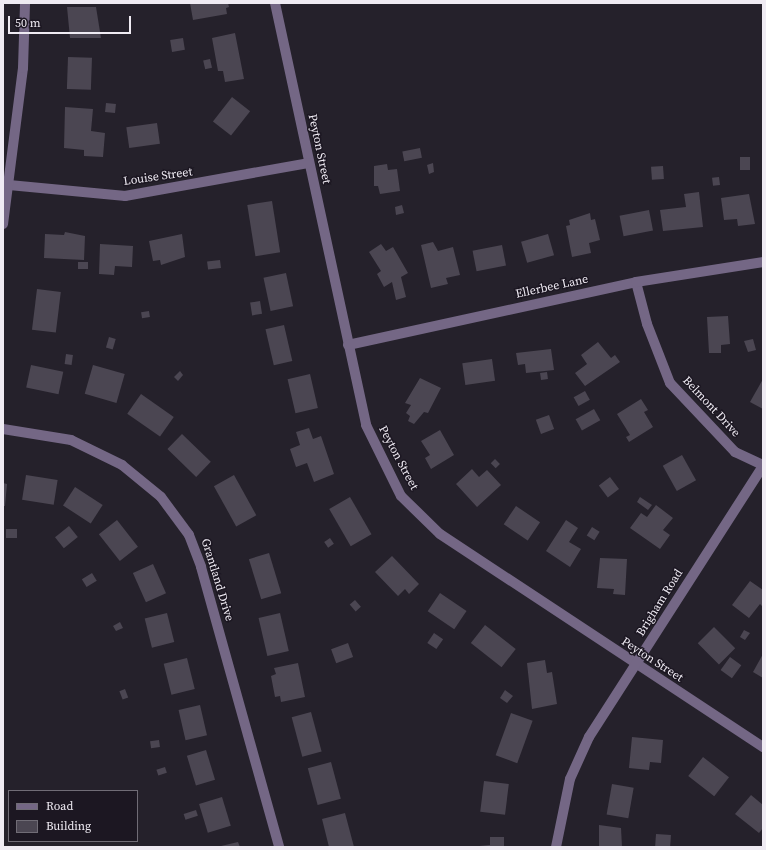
<!DOCTYPE html>
<style>
body{margin:0}
#map{position:relative;width:766px;height:850px;overflow:hidden;background:#25212b;font-family:"Source Serif 4",serif}
div>[style]{position:absolute}
.building>*{inset:0;background:#4b4652;transform-origin:0 0}
.minor>*{height:10px;margin:-5px;padding:0 5px;transform-origin:5px;border-radius:5px;background:#746785}
span{translate:-50% -50%;white-space:nowrap;text-align:center;line-height:1.15;-webkit-text-stroke:3px #1c1722;paint-order:stroke}
.street-label{font-size:12px;color:#efebf3}
.frame{position:absolute;inset:0;border:4px solid #efebf3;pointer-events:none}
.legend{position:absolute;left:8px;top:790px;width:130px;height:52px;box-sizing:border-box;background:#1c1722;border:1px solid #706c76;margin:0;padding:5px 7px;list-style:none;font-size:12px;color:#efebf3}
.legend li{display:flex;align-items:center;gap:8px;height:20px}
.legend b{width:20px;border:1px solid #706c76}
.scale{position:absolute;left:8px;top:16px;width:123px;height:18px;box-sizing:border-box;border:2px solid #efebf3;border-top:0;padding-left:5px;font-size:12px;line-height:14px;white-space:nowrap;color:#efebf3;-webkit-text-stroke:3px #1c1722;paint-order:stroke}
</style>
<div id="map">
<div class="building">
<i style="clip-path:polygon(190px 3px,228px 3px,229px 7px,226px 8px,227px 14px,193px 20px)"></i>
<i style="clip-path:polygon(67px 7px,96px 7px,101px 38px,70px 38px)"></i>
<i style="clip-path:polygon(235px 33px,244px 79px,225px 82px,223px 71px,218px 71px,212px 38px)"></i>
<i style="left:183px;top:38px;width:12px;height:13px;rotate:81deg"></i>
<i style="left:68px;top:57px;width:24px;height:32px;rotate:2deg"></i>
<i style="left:210px;top:59px;width:9px;height:7px;rotate:77deg"></i>
<i style="left:232px;top:97px;width:23px;height:31px;rotate:38deg"></i>
<i style="left:106px;top:103px;width:10px;height:9px;rotate:6deg"></i>
<i style="clip-path:polygon(65px 107px,93px 109px,91px 131px,105px 133px,103px 157px,84px 156px,84px 150px,64px 148px)"></i>
<i style="left:157px;top:123px;width:21px;height:31px;rotate:82deg"></i>
<i style="left:420px;top:148px;width:10px;height:18px;rotate:79deg"></i>
<i style="left:740px;top:157px;width:10px;height:13px"></i>
<i style="clip-path:polygon(433px 163px,434px 172px,429px 174px,427px 165px)"></i>
<i style="clip-path:polygon(387px 164px,388px 170px,397px 169px,400px 191px,380px 194px,378px 186px,374px 186px,374px 166px)"></i>
<i style="left:663px;top:166px;width:13px;height:12px;rotate:86deg"></i>
<i style="left:719px;top:177px;width:8px;height:7px;rotate:83deg"></i>
<i style="clip-path:polygon(699px 192px,703px 227px,663px 231px,660px 210px,686px 207px,684px 194px)"></i>
<i style="clip-path:polygon(749px 194px,755px 224px,738px 226px,737px 219px,724px 220px,721px 198px)"></i>
<i style="left:272px;top:201px;width:52px;height:25px;rotate:81deg"></i>
<i style="clip-path:polygon(402px 205px,404px 213px,396px 215px,395px 207px)"></i>
<i style="left:649px;top:210px;width:21px;height:30px;rotate:79deg"></i>
<i style="clip-path:polygon(590px 213px,591px 220px,595px 219px,600px 240px,589px 243px,591px 253px,572px 257px,566px 226px,570px 225px,569px 220px)"></i>
<i style="clip-path:polygon(65px 232px,85px 236px,84px 260px,44px 258px,45px 234px,64px 235px)"></i>
<i style="clip-path:polygon(182px 234px,185px 257px,161px 265px,160px 260px,153px 261px,149px 241px)"></i>
<i style="left:548px;top:234px;width:22px;height:28px;rotate:74deg"></i>
<i style="clip-path:polygon(433px 242px,438px 251px,453px 247px,460px 275px,446px 278px,448px 284px,431px 288px,421px 245px)"></i>
<i style="clip-path:polygon(100px 244px,133px 246px,132px 267px,115px 266px,114px 275px,99px 274px)"></i>
<i style="clip-path:polygon(381px 244px,386px 251px,393px 247px,408px 273px,401px 277px,406px 297px,396px 300px,392px 282px,384px 287px,377px 274px,381px 271px,369px 252px)"></i>
<i style="left:502px;top:245px;width:21px;height:30px;rotate:79deg"></i>
<i style="left:220px;top:260px;width:8px;height:13px;rotate:83deg"></i>
<i style="left:78px;top:262px;width:10px;height:7px"></i>
<i style="left:286px;top:273px;width:34px;height:23px;rotate:78deg"></i>
<i style="left:37px;top:289px;width:24px;height:41px;rotate:7deg"></i>
<i style="left:260px;top:301px;width:13px;height:10px;rotate:81deg"></i>
<i style="left:149px;top:311px;width:6px;height:8px;rotate:81deg"></i>
<i style="clip-path:polygon(728px 316px,730px 344px,721px 345px,721px 353px,709px 353px,707px 317px)"></i>
<i style="left:284px;top:325px;width:37px;height:19px;rotate:77deg"></i>
<i style="left:109px;top:337px;width:7px;height:11px;rotate:16deg"></i>
<i style="clip-path:polygon(753px 339px,756px 350px,748px 352px,744px 341px)"></i>
<i style="clip-path:polygon(598px 342px,611px 358px,615px 355px,620px 362px,585px 386px,575px 373px,587px 364px,581px 355px)"></i>
<i style="clip-path:polygon(551px 349px,554px 370px,526px 373px,525px 364px,518px 365px,516px 353px)"></i>
<i style="left:66px;top:354px;width:7px;height:10px;rotate:8deg"></i>
<i style="left:492px;top:359px;width:22px;height:30px;rotate:82deg"></i>
<i style="left:31px;top:365px;width:33px;height:23px;rotate:12deg"></i>
<i style="left:93px;top:365px;width:33px;height:30px;rotate:16deg"></i>
<i style="clip-path:polygon(180px 371px,183px 375px,178px 381px,174px 377px)"></i>
<i style="left:547px;top:372px;width:7px;height:7px;rotate:82deg"></i>
<i style="left:310px;top:374px;width:35px;height:23px;rotate:77deg"></i>
<i style="clip-path:polygon(420px 378px,441px 388px,428px 413px,424px 412px,414px 424px,408px 421px,410px 416px,406px 413px,411px 405px,405px 403px)"></i>
<i style="clip-path:polygon(763px 379px,763px 409px,750px 402px)"></i>
<i style="left:585px;top:391px;width:10px;height:13px;rotate:61deg"></i>
<i style="left:141px;top:394px;width:40px;height:24px;rotate:35deg"></i>
<i style="clip-path:polygon(641px 399px,648px 410px,644px 412px,653px 427px,629px 442px,626px 437px,630px 435px,617px 414px)"></i>
<i style="left:594px;top:409px;width:13px;height:21px;rotate:61deg"></i>
<i style="left:549px;top:415px;width:15px;height:14px;rotate:70deg"></i>
<i style="clip-path:polygon(309px 428px,313px 439px,321px 436px,334px 474px,314px 482px,307px 463px,296px 467px,290px 449px,300px 445px,296px 432px)"></i>
<i style="clip-path:polygon(440px 430px,454px 455px,431px 469px,425px 458px,430px 455px,421px 441px)"></i>
<i style="left:182px;top:434px;width:40px;height:21px;rotate:44deg"></i>
<i style="left:682px;top:455px;width:29px;height:22px;rotate:61deg"></i>
<i style="left:495px;top:459px;width:7px;height:6px;rotate:45deg"></i>
<i style="clip-path:polygon(472px 469px,479px 477px,487px 470px,501px 485px,477px 507px,456px 484px)"></i>
<i style="left:26px;top:475px;width:32px;height:25px;rotate:9deg"></i>
<i style="left:234px;top:475px;width:46px;height:23px;rotate:61deg"></i>
<i style="left:610px;top:477px;width:15px;height:14px;rotate:53deg"></i>
<i style="clip-path:polygon(3px 483px,7px 484px,5px 506px,3px 506px)"></i>
<i style="left:75px;top:487px;width:33px;height:22px;rotate:33deg"></i>
<i style="left:350px;top:497px;width:43px;height:24px;rotate:60deg"></i>
<i style="clip-path:polygon(640px 497px,652px 505px,648px 510px,637px 502px)"></i>
<i style="clip-path:polygon(656px 505px,673px 518px,663px 530px,670px 535px,660px 549px,630px 528px,641px 513px,647px 517px)"></i>
<i style="left:516px;top:506px;width:29px;height:22px;rotate:34deg"></i>
<i style="left:117px;top:520px;width:34px;height:23px;rotate:52deg"></i>
<i style="clip-path:polygon(566px 520px,578px 528px,569px 542px,581px 549px,570px 567px,546px 551px)"></i>
<i style="left:69px;top:526px;width:14px;height:18px;rotate:51deg"></i>
<i style="left:592px;top:527px;width:9px;height:10px;rotate:32deg"></i>
<i style="left:6px;top:529px;width:11px;height:9px"></i>
<i style="left:330px;top:538px;width:7px;height:7px;rotate:56deg"></i>
<i style="left:269px;top:553px;width:42px;height:21px;rotate:73deg"></i>
<i style="clip-path:polygon(392px 556px,419px 584px,409px 594px,405px 589px,398px 596px,375px 572px)"></i>
<i style="clip-path:polygon(600px 558px,627px 559px,625px 595px,613px 594px,614px 589px,597px 588px)"></i>
<i style="left:153px;top:564px;width:32px;height:22px;rotate:66deg"></i>
<i style="left:92px;top:573px;width:9px;height:12px;rotate:58deg"></i>
<i style="clip-path:polygon(750px 581px,763px 590px,763px 607px,760px 604px,749px 618px,732px 605px)"></i>
<i style="left:440px;top:593px;width:32px;height:22px;rotate:34deg"></i>
<i style="left:355px;top:600px;width:9px;height:7px;rotate:49deg"></i>
<i style="left:167px;top:613px;width:30px;height:23px;rotate:76deg"></i>
<i style="left:280px;top:613px;width:39px;height:22px;rotate:77deg"></i>
<i style="clip-path:polygon(120px 622px,123px 628px,116px 631px,113px 626px)"></i>
<i style="left:485px;top:625px;width:39px;height:23px;rotate:38deg"></i>
<i style="left:714px;top:627px;width:30px;height:23px;rotate:45deg"></i>
<i style="clip-path:polygon(744px 630px,750px 633px,745px 640px,740px 637px)"></i>
<i style="left:434px;top:633px;width:11px;height:12px;rotate:34deg"></i>
<i style="left:348px;top:643px;width:15px;height:18px;rotate:70deg"></i>
<i style="clip-path:polygon(763px 654px,763px 678px,753px 672px)"></i>
<i style="left:730px;top:657px;width:14px;height:16px;rotate:36deg"></i>
<i style="left:187px;top:658px;width:32px;height:24px;rotate:76deg"></i>
<i style="clip-path:polygon(545px 660px,547px 673px,552px 672px,557px 704px,532px 709px,527px 663px)"></i>
<i style="clip-path:polygon(298px 663px,305px 697px,281px 702px,280px 696px,275px 697px,271px 676px,276px 674px,274px 668px)"></i>
<i style="left:125px;top:689px;width:9px;height:6px;rotate:69deg"></i>
<i style="clip-path:polygon(505px 690px,513px 696px,507px 703px,500px 698px)"></i>
<i style="left:200px;top:705px;width:31px;height:22px;rotate:77deg"></i>
<i style="left:311px;top:712px;width:41px;height:20px;rotate:75deg"></i>
<i style="left:511px;top:713px;width:23px;height:45px;rotate:20deg"></i>
<i style="clip-path:polygon(632px 737px,663px 740px,661px 763px,650px 762px,649px 770px,629px 768px)"></i>
<i style="left:159px;top:740px;width:7px;height:9px;rotate:82deg"></i>
<i style="left:206px;top:750px;width:31px;height:20px;rotate:73deg"></i>
<i style="left:703px;top:757px;width:33px;height:24px;rotate:38deg"></i>
<i style="left:331px;top:762px;width:38px;height:24px;rotate:75deg"></i>
<i style="left:165px;top:767px;width:6px;height:9px;rotate:72deg"></i>
<i style="left:484px;top:781px;width:25px;height:31px;rotate:7deg"></i>
<i style="left:612px;top:784px;width:22px;height:31px;rotate:10deg"></i>
<i style="clip-path:polygon(751px 795px,763px 805px,763px 828px,759px 833px,735px 814px)"></i>
<i style="left:222px;top:797px;width:30px;height:24px;rotate:73deg"></i>
<i style="left:196px;top:810px;width:6px;height:13px;rotate:72deg"></i>
<i style="clip-path:polygon(345px 813px,354px 847px,329px 847px,322px 819px)"></i>
<i style="clip-path:polygon(599px 825px,621px 828px,622px 847px,599px 847px)"></i>
<i style="left:656px;top:834px;width:15px;height:13px;rotate:4deg"></i>
<i style="clip-path:polygon(490px 837px,504px 837px,504px 847px,468px 847px,490px 845px)"></i>
<i style="clip-path:polygon(238px 842px,240px 847px,221px 847px,221px 846px)"></i>
</div>
<div class="minor">
<i style="left:275px;top:3px;width:432px;rotate:77.8deg"></i>
<i style="left:366px;top:425px;width:79px;rotate:63.8deg"></i>
<i style="left:401px;top:496px;width:54px;rotate:44.3deg"></i>
<i style="left:440px;top:534px;width:387px;rotate:33.4deg"></i>
<i style="left:9px;top:185px;width:117px;rotate:5.4deg"></i>
<i style="left:125px;top:196px;width:186px;rotate:-10.2deg"></i>
<i style="left:3px;top:224px;width:157px;rotate:-82.7deg"></i>
<i style="left:23px;top:68px;width:65px;rotate:-88.2deg"></i>
<i style="left:636px;top:282px;width:43px;rotate:75.3deg"></i>
<i style="left:647px;top:324px;width:63px;rotate:68.7deg"></i>
<i style="left:670px;top:383px;width:95px;rotate:46.7deg"></i>
<i style="left:735px;top:452px;width:31px;rotate:25deg"></i>
<i style="left:348px;top:345px;width:295px;rotate:-12.3deg"></i>
<i style="left:636px;top:282px;width:129px;rotate:-8.9deg"></i>
<i style="left:3px;top:429px;width:69px;rotate:9.2deg"></i>
<i style="left:71px;top:440px;width:57px;rotate:26.1deg"></i>
<i style="left:122px;top:465px;width:50px;rotate:39.4deg"></i>
<i style="left:161px;top:497px;width:47px;rotate:53.6deg"></i>
<i style="left:189px;top:535px;width:34px;rotate:69deg"></i>
<i style="left:201px;top:567px;width:291px;rotate:74.4deg"></i>
<i style="left:556px;top:847px;width:69px;rotate:-78.4deg"></i>
<i style="left:570px;top:779px;width:46px;rotate:-65.7deg"></i>
<i style="left:589px;top:737px;width:322px;rotate:-57.3deg"></i>
</div>
<div class="street-label">
<span style="left:319px;top:149px;rotate:78deg">Peyton Street</span>
<span style="left:158px;top:177px;rotate:-8deg">Louise Street</span>
<span style="left:552px;top:287px;rotate:-12deg">Ellerbee Lane</span>
<span style="left:711px;top:407px;rotate:47deg">Belmont Drive</span>
<span style="left:398px;top:458px;rotate:62deg">Peyton Street</span>
<span style="left:217px;top:580px;rotate:73deg">Grantland Drive</span>
<span style="left:660px;top:603px;rotate:-58deg">Brigham Road</span>
<span style="left:652px;top:660px;rotate:33deg">Peyton Street</span>
</div>
<div class="frame"></div>
<ul class="legend">
<li><b style="height:5px;background:#746785"></b>Road</li>
<li><b style="height:11px;background:#4b4652"></b>Building</li>
</ul>
<div class="scale">50 m</div>
</div>
